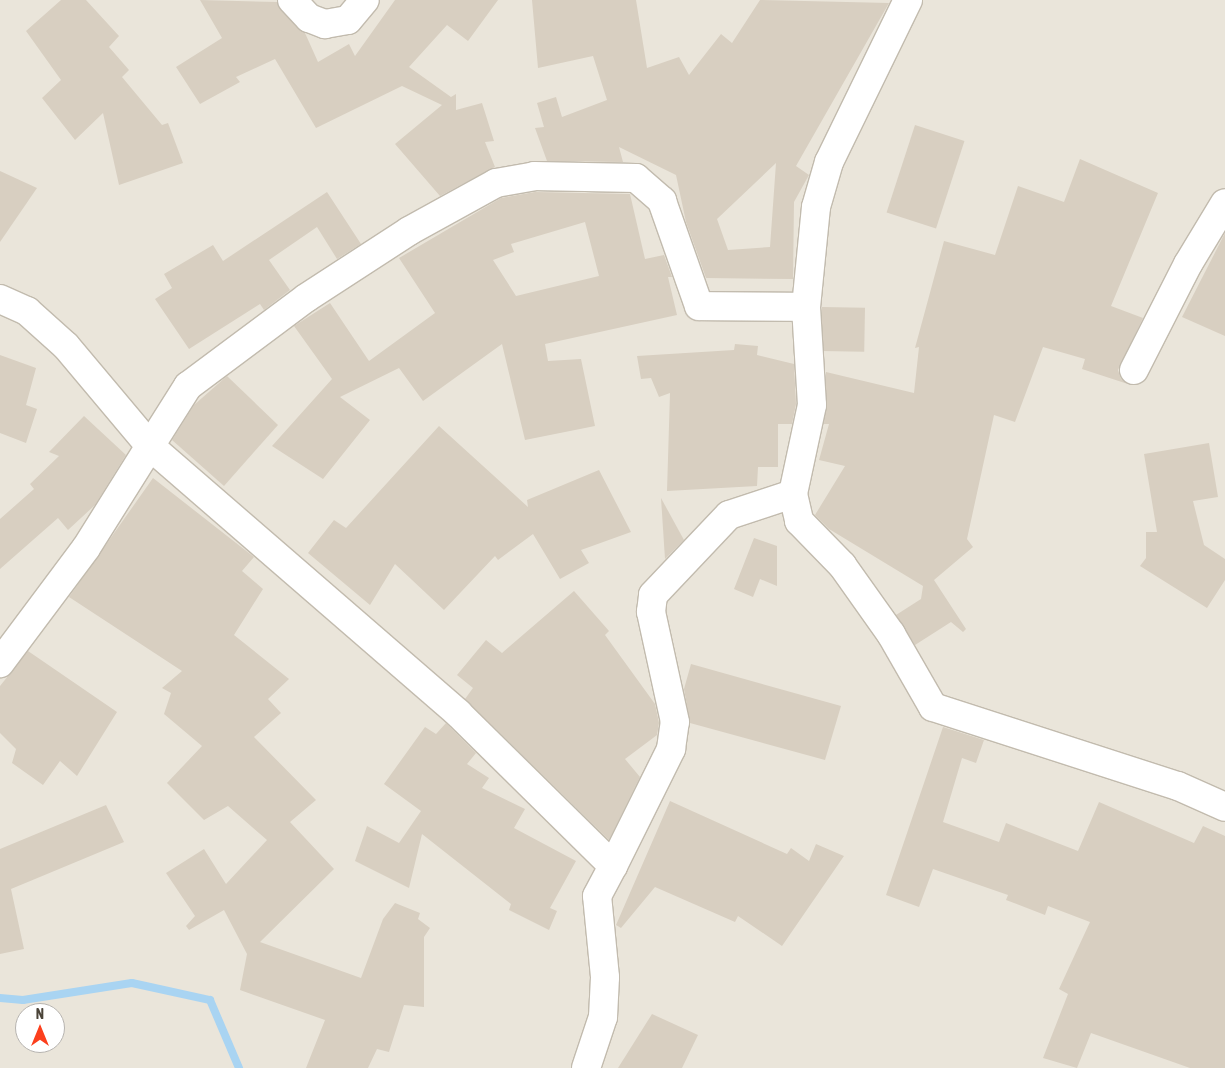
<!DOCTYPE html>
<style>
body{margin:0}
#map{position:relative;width:1225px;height:1068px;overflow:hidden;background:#f6f3ec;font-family:"Asap Condensed",sans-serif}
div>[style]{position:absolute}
.residential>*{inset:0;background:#eae5da}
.stream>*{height:8px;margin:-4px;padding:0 4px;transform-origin:4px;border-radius:4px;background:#a9d4f2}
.building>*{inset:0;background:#d8cfc1;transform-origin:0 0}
.roads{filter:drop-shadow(1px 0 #c2bbae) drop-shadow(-1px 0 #c2bbae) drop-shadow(0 1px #c2bbae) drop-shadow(0 -1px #c2bbae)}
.street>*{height:28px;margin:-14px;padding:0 14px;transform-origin:14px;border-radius:14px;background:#fff}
span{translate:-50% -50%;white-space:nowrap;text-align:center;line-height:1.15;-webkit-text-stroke:4.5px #fff;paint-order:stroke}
.north{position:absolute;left:15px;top:1003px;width:50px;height:50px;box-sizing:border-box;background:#fff;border:1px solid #b7b4b0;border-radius:50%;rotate:0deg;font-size:14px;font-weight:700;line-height:20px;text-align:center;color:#4b4439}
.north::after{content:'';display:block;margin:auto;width:18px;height:22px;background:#fc3f1d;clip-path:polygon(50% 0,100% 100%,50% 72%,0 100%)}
</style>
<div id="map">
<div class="residential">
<i style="clip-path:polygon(evenodd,0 0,1225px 0,1225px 1068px,0 1068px,0 0,25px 1013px,55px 1013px,55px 1043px,25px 1043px,25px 1013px)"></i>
</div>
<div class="stream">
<i style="left:0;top:998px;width:23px;rotate:5deg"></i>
<i style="left:23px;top:1000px;width:110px;rotate:-8.9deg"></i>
<i style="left:132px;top:983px;width:80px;rotate:12.3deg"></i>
<i style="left:210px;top:1000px;width:74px;rotate:66.9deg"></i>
</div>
<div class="building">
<i style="clip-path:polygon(61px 0,86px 0,119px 36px,109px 47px,129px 70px,122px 77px,162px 125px,168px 123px,183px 163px,119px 185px,103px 113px,75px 140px,42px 98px,61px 80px,26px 31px)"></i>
<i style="clip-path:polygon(200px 0,277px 2px,305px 33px,318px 62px,349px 44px,355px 56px,395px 0,498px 0,468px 41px,447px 25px,409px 67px,451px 97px,456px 94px,456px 110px,482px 103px,494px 141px,485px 142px,495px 167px,440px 196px,395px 144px,442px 105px,402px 86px,316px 128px,275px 59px,236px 77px,240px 82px,200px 104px,176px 67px,222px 38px)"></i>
<i style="clip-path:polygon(evenodd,532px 0,636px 0,647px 68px,679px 57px,689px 75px,721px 34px,732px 43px,760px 0,889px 3px,796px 166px,809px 175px,794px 202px,793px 279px,706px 278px,686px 222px,676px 175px,619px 147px,623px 162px,547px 161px,535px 128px,544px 127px,537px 103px,556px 97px,562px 117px,607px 100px,593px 56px,538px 68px,532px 0,776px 163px,770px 247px,728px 250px,717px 219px,776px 163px)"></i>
<i style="left:915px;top:125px;width:52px;height:92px;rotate:18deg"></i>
<i style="clip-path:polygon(1080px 159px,1158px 193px,1111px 306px,1143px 318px,1118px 370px,1121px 379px,1131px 385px,1082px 369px,1085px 359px,1043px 347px,1015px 422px,994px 415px,967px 539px,973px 547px,934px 580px,966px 629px,963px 632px,951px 622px,915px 645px,896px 615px,921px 599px,923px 586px,829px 529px,815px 515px,845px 466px,819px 460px,829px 424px,824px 424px,826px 372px,914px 393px,919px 347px,915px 348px,944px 241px,995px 255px,1018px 186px,1064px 202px)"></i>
<i style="clip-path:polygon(0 171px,37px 188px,0 242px)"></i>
<i style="clip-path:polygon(327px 192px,361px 244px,337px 259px,317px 227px,269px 260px,290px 290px,264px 310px,260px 304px,189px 349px,155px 299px,172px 288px,164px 274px,213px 245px,223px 261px)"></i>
<i style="clip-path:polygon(evenodd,535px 192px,630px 194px,645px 259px,664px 255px,672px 277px,668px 277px,677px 315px,545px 344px,548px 361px,581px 359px,595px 426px,525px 440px,502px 344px,423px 401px,399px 368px,340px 397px,370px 420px,323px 479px,272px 446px,332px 379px,294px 326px,330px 303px,369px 361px,435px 313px,399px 258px,501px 198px,535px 192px,585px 222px,599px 276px,516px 296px,493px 260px,514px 252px,511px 244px,585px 222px)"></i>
<i style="clip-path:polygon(1225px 233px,1225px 336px,1182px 317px)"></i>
<i style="left:822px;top:307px;width:43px;height:44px;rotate:1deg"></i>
<i style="clip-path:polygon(735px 344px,758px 346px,757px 355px,794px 364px,796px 404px,792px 424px,778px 424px,778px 467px,758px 467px,757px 486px,667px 491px,670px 393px,659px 397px,651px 378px,641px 379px,637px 356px,734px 350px)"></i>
<i style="clip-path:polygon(0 355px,36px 368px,26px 405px,37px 409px,26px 443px,0 433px)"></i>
<i style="clip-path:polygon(227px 376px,278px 425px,224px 486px,172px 440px,194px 405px)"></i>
<i style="clip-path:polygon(84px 416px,126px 455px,95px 505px,68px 530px,58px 518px,0 569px,0 519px,34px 489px,30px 484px,59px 456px,49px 452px)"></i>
<i style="clip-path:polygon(439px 426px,528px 507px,527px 500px,599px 470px,631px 532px,581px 550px,589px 563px,560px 579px,533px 534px,498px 560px,495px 556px,444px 610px,395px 564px,370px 605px,308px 553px,334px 520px,346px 528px)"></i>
<i style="clip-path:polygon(1209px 443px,1218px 497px,1193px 501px,1204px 545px,1225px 559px,1225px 580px,1207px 608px,1140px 566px,1146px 558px,1146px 532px,1157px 532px,1144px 454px)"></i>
<i style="clip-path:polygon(153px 478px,254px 557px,242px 571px,263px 589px,234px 635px,289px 679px,268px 699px,281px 713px,254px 737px,316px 800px,290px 822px,334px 869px,260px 942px,361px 978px,383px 919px,395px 903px,420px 913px,418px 919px,430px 928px,424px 937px,424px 1007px,404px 1005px,389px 1052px,377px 1049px,368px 1068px,306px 1068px,325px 1020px,240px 990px,247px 954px,224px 910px,189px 930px,186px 926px,195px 916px,166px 873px,204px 849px,226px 884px,267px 840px,228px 806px,204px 820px,167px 783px,202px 746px,164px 714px,171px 693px,162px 688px,182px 671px,69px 597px)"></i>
<i style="clip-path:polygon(661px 498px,684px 540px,665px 559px)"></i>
<i style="clip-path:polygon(754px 538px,777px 546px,777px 586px,760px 579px,753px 597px,734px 589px)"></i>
<i style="clip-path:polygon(574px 591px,609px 631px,605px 635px,655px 704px,659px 723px,657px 735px,625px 759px,640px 777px,609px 840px,465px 699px,473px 688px,457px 675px,486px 640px,502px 653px)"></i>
<i style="clip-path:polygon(28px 651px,117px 712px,77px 776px,60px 761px,43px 785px,12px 763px,16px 749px,0 733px,0 686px)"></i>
<i style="clip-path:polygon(691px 664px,841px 706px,825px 760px,690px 723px,684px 689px)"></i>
<i style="clip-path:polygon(446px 723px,476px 753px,467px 764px,489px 778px,482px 788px,525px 809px,514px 828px,576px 861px,550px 908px,557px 911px,549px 930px,509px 910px,511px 904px,422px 834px,409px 888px,355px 861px,367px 826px,399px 843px,421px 811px,384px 784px,425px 727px,436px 734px)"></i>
<i style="clip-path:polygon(943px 727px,984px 740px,976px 763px,962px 758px,943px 822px,999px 842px,1006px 823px,1078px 851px,1099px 802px,1194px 843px,1203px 826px,1225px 836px,1225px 1068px,1190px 1068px,1091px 1033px,1077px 1068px,1043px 1058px,1068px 994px,1059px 989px,1090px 922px,1048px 906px,1045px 915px,1006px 900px,1008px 895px,933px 869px,919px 907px,886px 895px)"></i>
<i style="clip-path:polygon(670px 801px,787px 854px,791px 848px,809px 861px,816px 844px,844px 856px,782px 946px,738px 916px,735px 922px,655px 887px,621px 928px,616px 925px)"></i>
<i style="clip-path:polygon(106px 805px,124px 842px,11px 889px,24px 949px,0 954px,0 849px)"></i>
<i style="clip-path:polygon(652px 1014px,698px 1035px,682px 1068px,618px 1068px)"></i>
</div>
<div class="roads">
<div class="street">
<i style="left:292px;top:0;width:25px;rotate:47deg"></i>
<i style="left:309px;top:18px;width:17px;rotate:21deg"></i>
<i style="left:325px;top:24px;width:23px;rotate:-10deg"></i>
<i style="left:348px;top:20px;width:26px;rotate:-50deg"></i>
<i style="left:908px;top:0;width:180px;rotate:116deg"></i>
<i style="left:829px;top:162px;width:47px;rotate:106.1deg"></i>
<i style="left:816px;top:207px;width:100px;rotate:95.7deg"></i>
<i style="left:806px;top:307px;width:98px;rotate:86.5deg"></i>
<i style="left:812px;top:405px;width:91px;rotate:102.1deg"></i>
<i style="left:793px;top:494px;width:28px;rotate:77deg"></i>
<i style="left:799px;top:521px;width:62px;rotate:45.7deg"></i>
<i style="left:842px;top:565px;width:85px;rotate:54.6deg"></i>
<i style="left:891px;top:634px;width:84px;rotate:60.1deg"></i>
<i style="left:933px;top:707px;width:257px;rotate:17.9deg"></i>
<i style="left:1178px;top:786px;width:51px;rotate:24.1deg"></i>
<i style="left:0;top:299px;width:30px;rotate:24deg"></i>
<i style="left:27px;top:311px;width:52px;rotate:41.9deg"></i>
<i style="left:66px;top:346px;width:131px;rotate:50deg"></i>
<i style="left:150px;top:446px;width:120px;rotate:122.1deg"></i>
<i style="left:86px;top:548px;width:144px;rotate:126.8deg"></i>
<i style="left:1134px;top:370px;width:119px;rotate:-63deg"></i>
<i style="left:1188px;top:264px;width:71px;rotate:-58.8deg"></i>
<i style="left:613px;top:866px;width:131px;rotate:-63.6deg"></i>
<i style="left:671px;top:749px;width:27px;rotate:-82deg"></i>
<i style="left:675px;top:722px;width:113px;rotate:-102.3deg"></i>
<i style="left:651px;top:612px;width:17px;rotate:-83deg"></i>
<i style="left:653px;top:595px;width:110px;rotate:-46.5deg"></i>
<i style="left:729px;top:515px;width:67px;rotate:-18.2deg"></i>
<i style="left:586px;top:1068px;width:54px;rotate:-71.6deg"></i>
<i style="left:603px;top:1017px;width:40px;rotate:-87.1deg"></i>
<i style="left:605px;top:977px;width:81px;rotate:-95.6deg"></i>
<i style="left:597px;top:896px;width:34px;rotate:-62deg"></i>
<i style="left:613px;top:866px;width:218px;rotate:-135.4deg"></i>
<i style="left:458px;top:713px;width:408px;rotate:-139.1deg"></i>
<i style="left:150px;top:446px;width:71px;rotate:-57.7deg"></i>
<i style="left:188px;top:386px;width:147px;rotate:-36.7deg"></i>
<i style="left:306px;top:298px;width:123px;rotate:-33deg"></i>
<i style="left:409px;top:231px;width:99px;rotate:-28.9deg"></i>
<i style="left:496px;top:183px;width:39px;rotate:-10deg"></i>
<i style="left:534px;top:176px;width:102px;rotate:1.1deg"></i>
<i style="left:636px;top:178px;width:35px;rotate:41deg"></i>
<i style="left:662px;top:201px;width:111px;rotate:70.6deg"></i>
<i style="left:699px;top:306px;width:107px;rotate:0.5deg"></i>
</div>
</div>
<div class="north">N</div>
</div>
